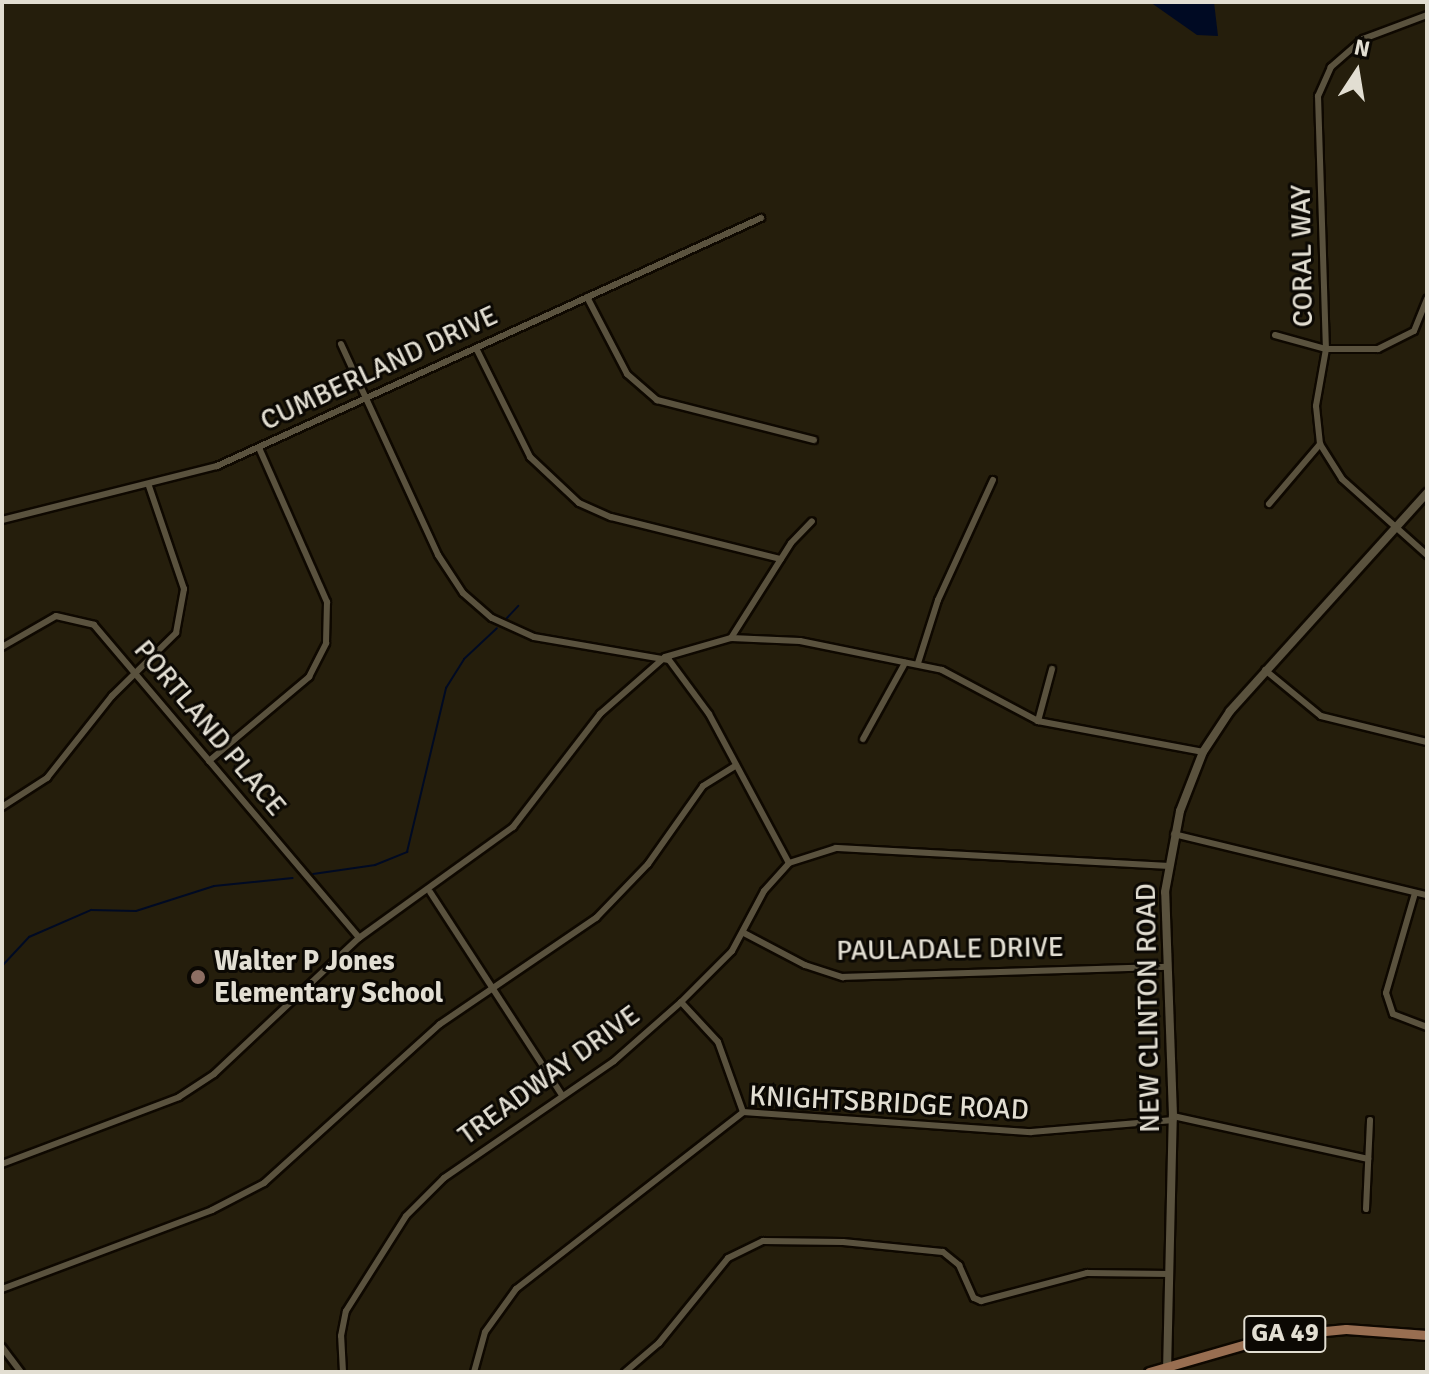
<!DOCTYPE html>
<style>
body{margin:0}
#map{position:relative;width:1429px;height:1374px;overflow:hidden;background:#251e0c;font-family:Signika,sans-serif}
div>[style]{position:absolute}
.water>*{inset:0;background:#000a23}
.stream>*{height:2px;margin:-1px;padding:0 1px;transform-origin:1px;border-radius:1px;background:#000a23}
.roads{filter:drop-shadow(2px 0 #0e0800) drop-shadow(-2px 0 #0e0800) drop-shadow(0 2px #0e0800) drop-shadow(0 -2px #0e0800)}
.street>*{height:6px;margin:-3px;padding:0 3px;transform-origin:3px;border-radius:3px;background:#5a523e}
.secondary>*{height:8px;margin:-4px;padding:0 4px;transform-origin:4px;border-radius:4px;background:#5a523e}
.primary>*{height:9px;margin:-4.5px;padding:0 4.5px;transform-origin:4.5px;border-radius:4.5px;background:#986e51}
.dots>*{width:22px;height:22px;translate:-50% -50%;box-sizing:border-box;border:4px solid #0b0803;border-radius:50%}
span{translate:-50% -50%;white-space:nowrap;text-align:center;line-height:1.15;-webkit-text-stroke:6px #0b0803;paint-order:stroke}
.shield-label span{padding:2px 6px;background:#0b0803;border:2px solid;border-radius:6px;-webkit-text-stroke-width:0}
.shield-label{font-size:26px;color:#e2ded2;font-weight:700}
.street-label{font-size:28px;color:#e2ded2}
.poi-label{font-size:28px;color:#e2ded2;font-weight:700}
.left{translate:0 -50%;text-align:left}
.frame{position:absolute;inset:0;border:4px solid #e2ded2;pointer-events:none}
.north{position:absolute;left:1317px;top:32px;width:80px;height:80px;-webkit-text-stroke:6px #0b0803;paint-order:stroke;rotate:12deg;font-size:22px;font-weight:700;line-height:32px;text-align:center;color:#e2ded2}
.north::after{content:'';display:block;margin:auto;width:28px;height:36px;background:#e2ded2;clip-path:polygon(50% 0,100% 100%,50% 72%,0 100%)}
</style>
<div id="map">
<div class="water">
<i style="clip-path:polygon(1150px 2px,1214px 2px,1218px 36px,1197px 35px)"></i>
</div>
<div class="stream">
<i style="left:506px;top:619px;width:18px;rotate:-47deg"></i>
<i style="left:313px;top:874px;width:63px;rotate:-8.3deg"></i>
<i style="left:375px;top:865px;width:35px;rotate:-22deg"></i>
<i style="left:407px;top:852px;width:169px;rotate:-76.6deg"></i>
<i style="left:446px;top:688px;width:34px;rotate:-58deg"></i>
<i style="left:464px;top:659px;width:45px;rotate:-43.2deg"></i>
<i style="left:2px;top:966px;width:40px;rotate:-47deg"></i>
<i style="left:29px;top:937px;width:68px;rotate:-23.5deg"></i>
<i style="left:91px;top:910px;width:45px;rotate:1.3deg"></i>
<i style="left:136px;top:911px;width:82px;rotate:-17.8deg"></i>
<i style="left:214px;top:886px;width:79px;rotate:-5.8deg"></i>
</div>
<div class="roads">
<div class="street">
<i style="left:1427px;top:15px;width:68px;rotate:159.4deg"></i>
<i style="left:1363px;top:39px;width:43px;rotate:138.8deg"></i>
<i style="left:1331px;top:67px;width:32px;rotate:114deg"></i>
<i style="left:1318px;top:96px;width:253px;rotate:88.2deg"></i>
<i style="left:1326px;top:349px;width:58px;rotate:100deg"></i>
<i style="left:1316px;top:406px;width:38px;rotate:84deg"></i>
<i style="left:1320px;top:444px;width:41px;rotate:57.8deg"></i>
<i style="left:1342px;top:479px;width:114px;rotate:41.8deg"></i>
<i style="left:587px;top:297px;width:87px;rotate:62.5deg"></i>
<i style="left:627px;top:374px;width:40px;rotate:41deg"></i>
<i style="left:657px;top:400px;width:162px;rotate:14.3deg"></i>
<i style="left:1275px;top:335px;width:53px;rotate:15.4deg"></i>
<i style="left:1326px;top:349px;width:52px"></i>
<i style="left:1378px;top:349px;width:40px;rotate:-26.6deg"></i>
<i style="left:1414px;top:331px;width:35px;rotate:-68deg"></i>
<i style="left:341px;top:344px;width:232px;rotate:65.3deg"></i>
<i style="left:438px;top:555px;width:45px;rotate:56.7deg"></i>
<i style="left:463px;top:593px;width:38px;rotate:41deg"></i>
<i style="left:492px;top:618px;width:46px;rotate:24.3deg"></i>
<i style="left:534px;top:637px;width:137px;rotate:9.7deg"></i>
<i style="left:669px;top:660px;width:67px;rotate:53.5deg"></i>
<i style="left:709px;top:714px;width:169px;rotate:61.8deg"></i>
<i style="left:476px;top:348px;width:122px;rotate:63.6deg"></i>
<i style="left:530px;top:457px;width:67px;rotate:43.2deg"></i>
<i style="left:579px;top:503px;width:35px;rotate:24deg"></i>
<i style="left:611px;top:517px;width:175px;rotate:13.9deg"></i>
<i style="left:1269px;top:504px;width:79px;rotate:-49.6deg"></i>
<i style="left:2px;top:520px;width:222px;rotate:-14.1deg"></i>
<i style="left:217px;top:466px;width:598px;rotate:-24.51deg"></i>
<i style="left:731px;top:638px;width:112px;rotate:-57.7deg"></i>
<i style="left:791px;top:543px;width:30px;rotate:-46deg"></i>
<i style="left:2px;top:647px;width:62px;rotate:-29.9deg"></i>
<i style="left:56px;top:616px;width:39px;rotate:13deg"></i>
<i style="left:94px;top:625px;width:410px;rotate:49.7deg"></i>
<i style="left:918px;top:663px;width:66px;rotate:-72.4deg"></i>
<i style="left:938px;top:600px;width:132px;rotate:-65.4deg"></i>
<i style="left:1265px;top:670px;width:72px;rotate:39.4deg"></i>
<i style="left:1321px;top:716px;width:109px;rotate:13.8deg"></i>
<i style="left:1038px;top:721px;width:54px;rotate:-74.9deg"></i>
<i style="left:863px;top:739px;width:87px;rotate:-61.1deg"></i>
<i style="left:209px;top:761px;width:131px;rotate:-40deg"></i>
<i style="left:309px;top:677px;width:38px;rotate:-63deg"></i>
<i style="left:326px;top:643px;width:41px;rotate:-88.6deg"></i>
<i style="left:327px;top:602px;width:168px;rotate:-113.8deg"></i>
<i style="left:2px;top:807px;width:54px;rotate:-32.8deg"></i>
<i style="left:47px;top:778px;width:105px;rotate:-51.6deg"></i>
<i style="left:112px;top:696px;width:90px;rotate:-44.5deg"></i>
<i style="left:176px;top:633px;width:45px;rotate:-79.7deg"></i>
<i style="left:184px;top:589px;width:109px;rotate:-108.8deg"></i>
<i style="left:1174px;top:834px;width:260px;rotate:13.6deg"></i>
<i style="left:430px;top:892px;width:242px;rotate:57deg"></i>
<i style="left:1415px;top:893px;width:104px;rotate:106.2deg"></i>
<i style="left:1386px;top:993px;width:22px;rotate:72deg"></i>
<i style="left:1393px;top:1014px;width:36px;rotate:21deg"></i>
<i style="left:744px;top:933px;width:69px;rotate:27.7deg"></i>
<i style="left:805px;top:965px;width:40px;rotate:18deg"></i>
<i style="left:843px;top:977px;width:323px;rotate:-1.8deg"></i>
<i style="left:681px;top:1002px;width:54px;rotate:47.2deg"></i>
<i style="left:718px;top:1042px;width:74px;rotate:70.3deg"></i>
<i style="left:1173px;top:1116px;width:200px;rotate:12.4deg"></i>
<i style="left:2px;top:1164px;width:189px;rotate:-20.7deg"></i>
<i style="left:179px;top:1097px;width:42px;rotate:-33.3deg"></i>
<i style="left:214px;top:1074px;width:199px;rotate:-43.2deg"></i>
<i style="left:359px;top:938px;width:190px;rotate:-35.8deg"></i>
<i style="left:513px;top:827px;width:143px;rotate:-52.4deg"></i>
<i style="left:600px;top:714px;width:86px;rotate:-41.2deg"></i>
<i style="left:665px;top:657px;width:69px;rotate:-16.1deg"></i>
<i style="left:731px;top:638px;width:69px;rotate:2.5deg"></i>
<i style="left:800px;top:641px;width:145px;rotate:11.5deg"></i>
<i style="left:942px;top:670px;width:109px;rotate:28deg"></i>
<i style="left:1038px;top:721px;width:168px;rotate:10.6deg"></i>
<i style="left:1366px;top:1209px;width:89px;rotate:-87.4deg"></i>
<i style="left:2px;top:1289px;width:224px;rotate:-20.6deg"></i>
<i style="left:212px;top:1210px;width:59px;rotate:-27.4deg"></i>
<i style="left:264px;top:1183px;width:237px;rotate:-42.1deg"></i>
<i style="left:440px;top:1024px;width:189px;rotate:-34.2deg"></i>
<i style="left:596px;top:918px;width:75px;rotate:-46.1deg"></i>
<i style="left:648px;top:864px;width:95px;rotate:-54.8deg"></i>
<i style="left:703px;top:786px;width:39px;rotate:-32deg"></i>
<i style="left:2px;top:1347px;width:31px;rotate:53deg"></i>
<i style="left:343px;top:1372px;width:36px;rotate:-93deg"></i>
<i style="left:341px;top:1336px;width:25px;rotate:-79deg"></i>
<i style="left:346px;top:1311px;width:112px;rotate:-57.7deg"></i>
<i style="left:406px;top:1216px;width:54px;rotate:-45deg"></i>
<i style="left:444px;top:1178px;width:206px;rotate:-34.5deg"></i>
<i style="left:614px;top:1061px;width:89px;rotate:-41.4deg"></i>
<i style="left:681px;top:1002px;width:72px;rotate:-45deg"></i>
<i style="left:732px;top:951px;width:68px;rotate:-61.9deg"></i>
<i style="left:764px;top:891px;width:38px;rotate:-48deg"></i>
<i style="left:789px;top:863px;width:49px;rotate:-17.7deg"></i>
<i style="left:836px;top:848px;width:331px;rotate:3.1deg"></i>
<i style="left:474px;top:1372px;width:41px;rotate:-74.6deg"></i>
<i style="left:485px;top:1332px;width:53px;rotate:-54.2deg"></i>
<i style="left:516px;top:1289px;width:288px;rotate:-37.9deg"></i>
<i style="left:743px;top:1112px;width:289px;rotate:4deg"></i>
<i style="left:1031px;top:1132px;width:143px;rotate:-4.8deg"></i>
<i style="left:625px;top:1372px;width:45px;rotate:-40.5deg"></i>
<i style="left:659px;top:1343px;width:109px;rotate:-50.9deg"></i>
<i style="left:728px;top:1258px;width:39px;rotate:-26deg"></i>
<i style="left:763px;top:1241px;width:80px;rotate:0.7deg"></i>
<i style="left:843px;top:1242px;width:100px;rotate:5.7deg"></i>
<i style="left:943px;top:1252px;width:21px;rotate:39deg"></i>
<i style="left:959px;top:1265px;width:36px;rotate:66deg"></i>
<i style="left:974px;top:1298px;width:8px;rotate:23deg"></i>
<i style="left:981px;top:1301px;width:110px;rotate:-14.8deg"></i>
<i style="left:1087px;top:1273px;width:83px;rotate:0.7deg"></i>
</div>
<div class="secondary">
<i style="left:1167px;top:1372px;width:256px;rotate:-88.7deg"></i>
<i style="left:1173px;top:1116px;width:224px;rotate:-92deg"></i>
<i style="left:1165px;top:892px;width:82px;rotate:-79.5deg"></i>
<i style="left:1180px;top:811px;width:63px;rotate:-68.7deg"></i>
<i style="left:1203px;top:752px;width:49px;rotate:-56.6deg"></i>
<i style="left:1230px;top:711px;width:294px;rotate:-47.9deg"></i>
</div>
<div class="primary">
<i style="left:1149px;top:1372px;width:130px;rotate:-16.1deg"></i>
<i style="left:1274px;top:1336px;width:72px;rotate:-5.6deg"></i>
<i style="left:1346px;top:1329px;width:81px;rotate:4.2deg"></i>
</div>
</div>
<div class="dots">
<i style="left:198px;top:977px;background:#8d6e63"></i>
</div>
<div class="shield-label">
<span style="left:1285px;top:1334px">GA 49</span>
</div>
<div class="street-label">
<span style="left:1302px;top:256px;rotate:-91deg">CORAL WAY</span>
<span style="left:379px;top:368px;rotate:-25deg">CUMBERLAND DRIVE</span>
<span style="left:210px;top:728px;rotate:50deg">PORTLAND PLACE</span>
<span style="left:950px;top:949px;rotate:-1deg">PAULADALE DRIVE</span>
<span style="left:1148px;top:1008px;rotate:-91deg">NEW CLINTON ROAD</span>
<span style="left:549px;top:1075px;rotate:-36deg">TREADWAY DRIVE</span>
<span style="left:889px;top:1103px;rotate:3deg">KNIGHTSBRIDGE ROAD</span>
</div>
<div class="poi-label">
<span class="left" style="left:214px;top:977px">Walter P Jones<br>Elementary School</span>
</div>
<div class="frame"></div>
<div class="north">N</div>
</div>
